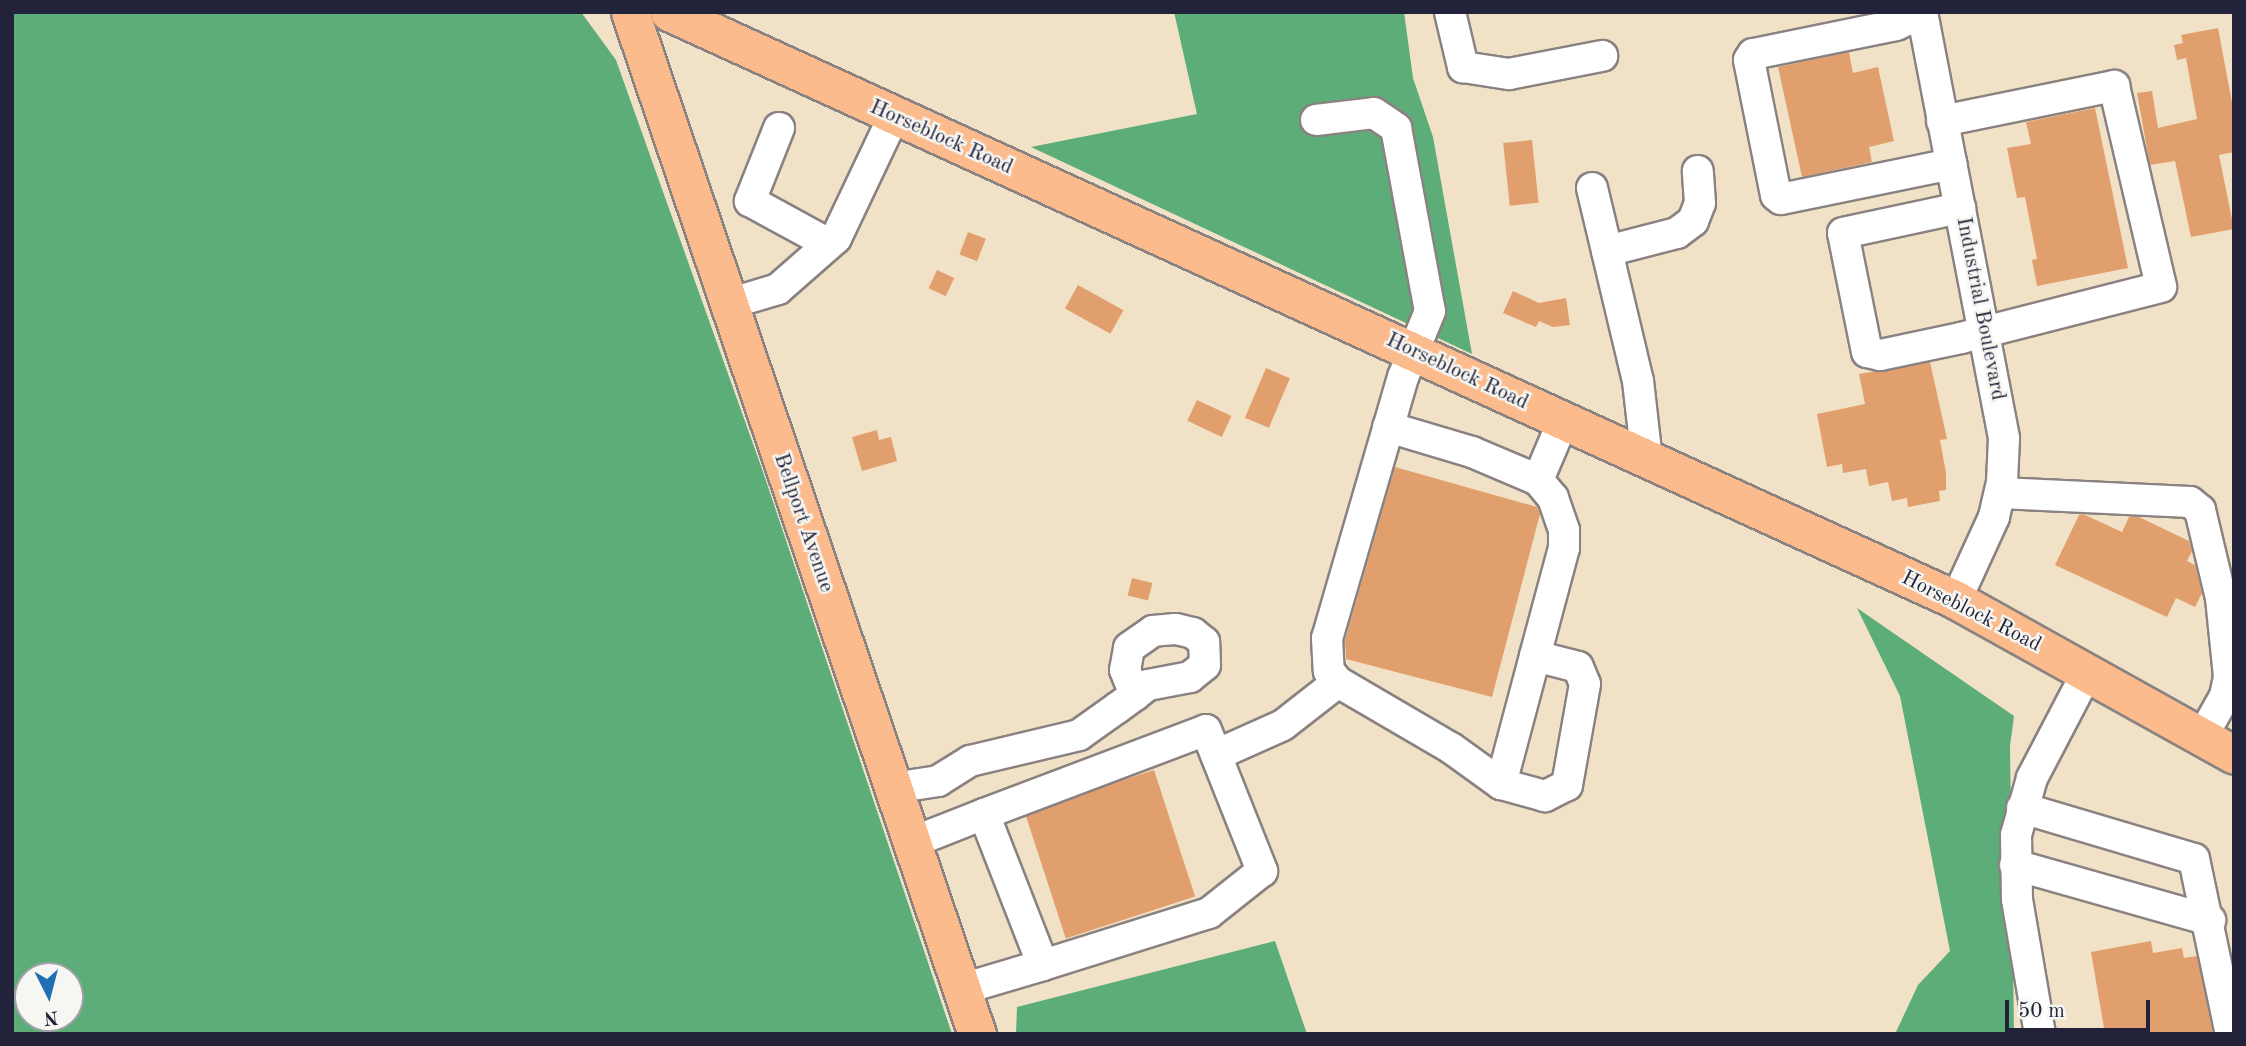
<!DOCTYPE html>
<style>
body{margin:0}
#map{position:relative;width:2246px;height:1046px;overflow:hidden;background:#f1e2c7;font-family:"Old Standard TT",serif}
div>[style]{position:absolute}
.forest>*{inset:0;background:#5dad79}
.building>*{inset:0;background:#e19f6e;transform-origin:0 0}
.roads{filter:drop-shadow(2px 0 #8a8281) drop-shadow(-2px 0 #8a8281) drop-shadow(0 2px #8a8281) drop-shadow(0 -2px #8a8281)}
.minor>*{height:30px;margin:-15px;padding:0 15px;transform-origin:15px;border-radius:15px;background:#fff}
.major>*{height:37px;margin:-18.5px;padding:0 18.5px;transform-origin:18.5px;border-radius:18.5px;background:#fbbb8c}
span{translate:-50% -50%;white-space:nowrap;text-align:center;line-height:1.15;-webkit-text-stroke:5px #f6f6f2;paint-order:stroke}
.street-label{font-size:21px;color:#22223b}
.frame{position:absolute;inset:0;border:14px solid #22223b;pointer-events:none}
.north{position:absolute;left:14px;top:962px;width:70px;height:70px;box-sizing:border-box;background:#f6f6f2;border:2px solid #a1a1a9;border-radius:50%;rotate:174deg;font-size:19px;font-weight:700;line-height:28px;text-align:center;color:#22223b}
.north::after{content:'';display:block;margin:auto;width:24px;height:32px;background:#1f6fb2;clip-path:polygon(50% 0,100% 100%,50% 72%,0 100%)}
.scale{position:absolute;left:2005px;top:1000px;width:145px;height:32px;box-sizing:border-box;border:4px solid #22223b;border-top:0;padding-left:9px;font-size:21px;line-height:24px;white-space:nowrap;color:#22223b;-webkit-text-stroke:5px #f6f6f2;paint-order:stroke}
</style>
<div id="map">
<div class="forest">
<i style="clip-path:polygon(evenodd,12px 12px,581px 12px,616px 60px,762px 469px,952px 1034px,12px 1034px,12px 12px,28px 976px,70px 976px,70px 1018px,28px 1018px,28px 976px)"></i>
<i style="clip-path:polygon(1174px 12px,1404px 12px,1413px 78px,1433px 137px,1472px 354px,1031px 147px,1197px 114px)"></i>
<i style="clip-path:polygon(1857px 608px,2014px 716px,2010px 746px,2014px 1034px,1895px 1034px,1918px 985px,1950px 951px,1900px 696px)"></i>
<i style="clip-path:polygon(1275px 941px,1307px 1034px,1016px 1034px,1017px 1007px)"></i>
</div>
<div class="building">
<i style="clip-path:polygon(2218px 28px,2234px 113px,2234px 152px,2219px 155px,2234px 229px,2191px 237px,2175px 161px,2150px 165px,2137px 93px,2152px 91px,2158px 128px,2197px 119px,2186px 58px,2177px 60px,2174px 45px,2183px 43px,2181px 35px)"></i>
<i style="clip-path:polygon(1849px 52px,1853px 73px,1878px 67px,1894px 141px,1869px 147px,1872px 162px,1802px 177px,1778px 67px)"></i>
<i style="clip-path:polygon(2095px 108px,2128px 268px,2037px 286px,2032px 260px,2037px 259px,2025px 197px,2017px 198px,2007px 148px,2031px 144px,2026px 122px)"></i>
<i style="left:1532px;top:140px;width:63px;height:29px;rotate:84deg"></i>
<i style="left:968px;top:232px;width:19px;height:24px;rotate:21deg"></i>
<i style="left:937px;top:270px;width:19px;height:20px;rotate:25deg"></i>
<i style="left:1078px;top:285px;width:52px;height:27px;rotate:29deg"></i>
<i style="clip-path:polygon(1513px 291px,1539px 303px,1566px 298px,1570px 325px,1553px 327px,1539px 321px,1536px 327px,1503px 313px)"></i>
<i style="clip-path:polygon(1930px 362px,1947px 439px,1940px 440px,1946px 473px,1946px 490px,1939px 491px,1940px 501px,1908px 507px,1907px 498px,1892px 501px,1888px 482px,1869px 486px,1866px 469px,1843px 473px,1842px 464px,1827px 467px,1817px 414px,1865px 404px,1859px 374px)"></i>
<i style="left:1266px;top:368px;width:26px;height:54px;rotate:23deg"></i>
<i style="left:1197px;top:400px;width:38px;height:23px;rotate:25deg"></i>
<i style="clip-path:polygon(877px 430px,879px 440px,891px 437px,897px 461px,862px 471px,852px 437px)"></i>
<i style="clip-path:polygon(1395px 467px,1537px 507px,1540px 514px,1492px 697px,1346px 659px,1345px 640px)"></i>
<i style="clip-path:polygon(2083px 514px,2122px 532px,2129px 517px,2139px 517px,2189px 541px,2192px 551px,2187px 561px,2195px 565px,2202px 593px,2195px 607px,2176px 598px,2167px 617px,2055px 565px,2079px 515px)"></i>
<i style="left:1132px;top:578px;width:21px;height:18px;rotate:14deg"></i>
<i style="left:1154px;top:770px;width:133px;height:136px;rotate:72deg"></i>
<i style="clip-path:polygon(2151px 941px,2153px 953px,2182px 948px,2184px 958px,2197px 956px,2213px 1034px,2105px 1034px,2091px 952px)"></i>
</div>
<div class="roads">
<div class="minor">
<i style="left:1450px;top:12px;width:57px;rotate:76.7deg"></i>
<i style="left:1463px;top:67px;width:47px;rotate:8.7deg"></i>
<i style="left:1509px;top:74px;width:95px;rotate:-11deg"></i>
<i style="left:1922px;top:12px;width:434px;rotate:79.1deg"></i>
<i style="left:2004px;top:438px;width:44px;rotate:92.6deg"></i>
<i style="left:2002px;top:482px;width:36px;rotate:103deg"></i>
<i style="left:1994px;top:517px;width:91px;rotate:114.6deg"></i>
<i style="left:1922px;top:13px;width:29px;rotate:155deg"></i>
<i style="left:1896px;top:25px;width:146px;rotate:168.5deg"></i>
<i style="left:1753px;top:54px;width:7px;rotate:124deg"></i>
<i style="left:1749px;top:60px;width:138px;rotate:78.7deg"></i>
<i style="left:1776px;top:195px;width:6px;rotate:39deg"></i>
<i style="left:1781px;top:199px;width:174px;rotate:-11.6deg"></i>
<i style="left:1316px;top:120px;width:58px;rotate:-6.9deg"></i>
<i style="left:1374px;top:113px;width:27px;rotate:34deg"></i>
<i style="left:1396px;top:128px;width:186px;rotate:79.5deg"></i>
<i style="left:1430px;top:311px;width:71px;rotate:112.2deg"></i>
<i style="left:1403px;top:377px;width:272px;rotate:106.2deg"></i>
<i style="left:1327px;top:638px;width:33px;rotate:87deg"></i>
<i style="left:1329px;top:671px;width:14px;rotate:51deg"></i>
<i style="left:1338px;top:682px;width:131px;rotate:30.3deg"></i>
<i style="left:1451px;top:748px;width:62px;rotate:35.8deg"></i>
<i style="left:1942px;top:121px;width:176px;rotate:-11.5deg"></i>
<i style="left:2114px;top:86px;width:206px;rotate:76.8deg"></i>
<i style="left:2161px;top:287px;width:206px;rotate:165.7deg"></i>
<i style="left:1961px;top:338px;width:83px;rotate:168.1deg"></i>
<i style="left:1880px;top:355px;width:13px;rotate:-167deg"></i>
<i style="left:1867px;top:352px;width:121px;rotate:-101.4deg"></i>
<i style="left:1843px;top:233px;width:120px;rotate:-12.1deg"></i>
<i style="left:779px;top:128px;width:79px;rotate:111.7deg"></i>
<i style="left:750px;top:201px;width:88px;rotate:28.6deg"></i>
<i style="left:1592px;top:188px;width:198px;rotate:76.6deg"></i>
<i style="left:1638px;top:381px;width:80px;rotate:83.5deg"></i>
<i style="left:1607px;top:251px;width:72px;rotate:-14.4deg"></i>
<i style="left:1677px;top:233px;width:20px;rotate:-37deg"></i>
<i style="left:1693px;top:221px;width:19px;rotate:-69deg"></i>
<i style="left:1700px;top:203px;width:32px;rotate:-94deg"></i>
<i style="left:728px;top:304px;width:52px;rotate:-16.7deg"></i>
<i style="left:778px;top:289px;width:77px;rotate:-41.3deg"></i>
<i style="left:836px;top:238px;width:135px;rotate:-64.6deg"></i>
<i style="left:1388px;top:427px;width:88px;rotate:16.6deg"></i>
<i style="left:1472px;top:452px;width:72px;rotate:23deg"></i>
<i style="left:2001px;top:493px;width:189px;rotate:2.7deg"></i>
<i style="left:2190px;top:502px;width:13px;rotate:39deg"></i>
<i style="left:2200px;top:510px;width:90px;rotate:76.6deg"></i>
<i style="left:2221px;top:598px;width:79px;rotate:84.2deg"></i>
<i style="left:2229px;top:677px;width:19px;rotate:102deg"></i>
<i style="left:2225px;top:696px;width:47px;rotate:119.3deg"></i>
<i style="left:1535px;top:656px;width:44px;rotate:14.3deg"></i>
<i style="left:1578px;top:667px;width:18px;rotate:68deg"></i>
<i style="left:1585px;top:684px;width:103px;rotate:100.1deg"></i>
<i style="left:1567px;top:785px;width:25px;rotate:153deg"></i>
<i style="left:1545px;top:796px;width:46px;rotate:-164.7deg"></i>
<i style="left:1501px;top:784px;width:132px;rotate:-75.1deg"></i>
<i style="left:1535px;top:656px;width:112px;rotate:-75deg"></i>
<i style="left:1564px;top:548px;width:18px;rotate:-90deg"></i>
<i style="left:1564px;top:530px;width:34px;rotate:-109deg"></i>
<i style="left:1553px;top:498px;width:23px;rotate:-130deg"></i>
<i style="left:1538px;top:480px;width:64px;rotate:-67deg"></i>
<i style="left:1216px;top:755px;width:73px;rotate:-24.1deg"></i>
<i style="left:1283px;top:725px;width:70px;rotate:-38deg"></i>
<i style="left:893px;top:788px;width:46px;rotate:-8.8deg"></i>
<i style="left:938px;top:781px;width:38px;rotate:-32deg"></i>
<i style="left:970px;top:761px;width:112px;rotate:-13.4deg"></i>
<i style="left:1079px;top:735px;width:47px;rotate:-35.4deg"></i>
<i style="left:1117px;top:708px;width:22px;rotate:-36deg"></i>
<i style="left:1135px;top:695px;width:16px;rotate:-38deg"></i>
<i style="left:1148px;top:685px;width:43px;rotate:-10.8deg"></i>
<i style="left:1190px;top:677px;width:19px;rotate:-39deg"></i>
<i style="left:1205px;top:665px;width:23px;rotate:-92deg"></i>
<i style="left:1204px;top:642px;width:14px;rotate:-141deg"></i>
<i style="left:1193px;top:633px;width:18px;rotate:-167deg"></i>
<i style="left:1175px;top:629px;width:22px;rotate:175deg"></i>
<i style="left:1153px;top:631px;width:29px;rotate:145deg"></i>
<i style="left:1129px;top:648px;width:22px;rotate:100deg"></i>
<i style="left:1125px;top:670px;width:27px;rotate:68deg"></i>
<i style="left:2022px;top:808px;width:179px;rotate:16.5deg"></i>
<i style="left:2194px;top:859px;width:179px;rotate:78.1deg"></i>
<i style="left:984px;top:814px;width:237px;rotate:-20.7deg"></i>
<i style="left:1206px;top:730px;width:152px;rotate:68.3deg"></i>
<i style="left:1262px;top:871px;width:68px;rotate:141.6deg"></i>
<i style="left:1209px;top:913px;width:174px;rotate:162.6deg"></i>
<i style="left:913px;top:842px;width:76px;rotate:-21.5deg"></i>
<i style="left:984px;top:814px;width:162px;rotate:68.7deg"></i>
<i style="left:1043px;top:965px;width:84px;rotate:163.5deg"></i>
<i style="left:2015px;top:865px;width:203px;rotate:15.8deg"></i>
<i style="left:2040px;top:1034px;width:137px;rotate:-99.7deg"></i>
<i style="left:2017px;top:899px;width:64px;rotate:-90.9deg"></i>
<i style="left:2016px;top:835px;width:59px;rotate:-74.3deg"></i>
<i style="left:2032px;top:778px;width:119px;rotate:-62.4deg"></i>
</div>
<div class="major">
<i style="left:630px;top:12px;width:1079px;rotate:71.25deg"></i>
<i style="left:669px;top:12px;width:1415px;rotate:24.55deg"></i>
<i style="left:1956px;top:600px;width:318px;rotate:29.1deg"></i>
</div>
</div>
<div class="street-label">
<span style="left:941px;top:138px;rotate:24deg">Horseblock Road</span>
<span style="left:1980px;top:309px;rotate:79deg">Industrial Boulevard</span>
<span style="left:1457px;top:372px;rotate:25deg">Horseblock Road</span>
<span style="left:803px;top:523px;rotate:71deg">Bellport Avenue</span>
<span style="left:1971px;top:612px;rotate:27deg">Horseblock Road</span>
</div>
<div class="frame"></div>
<div class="north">N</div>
<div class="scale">50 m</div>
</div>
